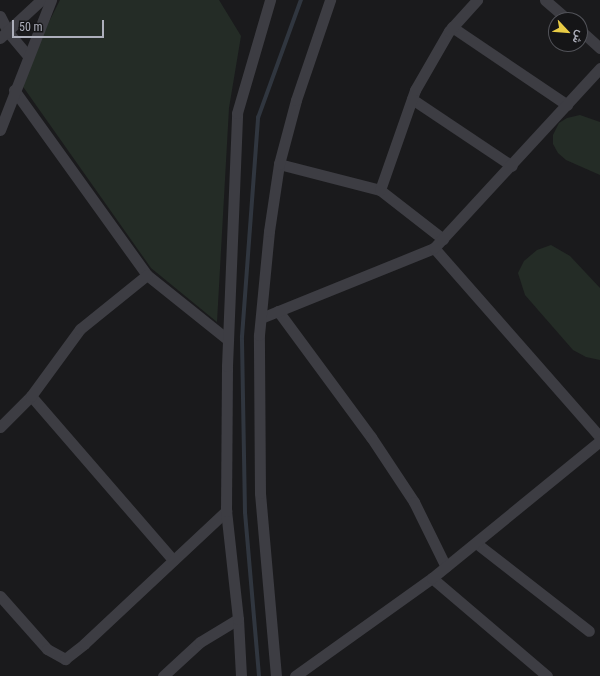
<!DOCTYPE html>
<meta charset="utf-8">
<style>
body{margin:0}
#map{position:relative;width:600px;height:676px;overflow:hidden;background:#1a1a1c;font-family:"Roboto Condensed",Vazirmatn,sans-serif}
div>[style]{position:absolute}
.green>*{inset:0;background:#242c26}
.stream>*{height:3.5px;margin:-1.75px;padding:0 1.75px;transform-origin:1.75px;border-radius:1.75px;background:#30363f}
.street>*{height:11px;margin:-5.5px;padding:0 5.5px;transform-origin:5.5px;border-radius:5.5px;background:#3d3d43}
span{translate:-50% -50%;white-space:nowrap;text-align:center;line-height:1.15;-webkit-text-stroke:4px #151517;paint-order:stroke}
.north{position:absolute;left:548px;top:12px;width:40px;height:40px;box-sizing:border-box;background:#151517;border:1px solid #525359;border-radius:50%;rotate:116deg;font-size:11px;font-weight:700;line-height:16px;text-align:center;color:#adafbb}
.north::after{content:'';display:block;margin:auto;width:14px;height:18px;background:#e8cb45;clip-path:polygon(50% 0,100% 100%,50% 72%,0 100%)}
.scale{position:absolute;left:12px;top:20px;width:92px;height:18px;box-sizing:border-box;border:2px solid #adafbb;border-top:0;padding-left:5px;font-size:12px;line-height:14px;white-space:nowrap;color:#adafbb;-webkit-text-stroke:3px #151517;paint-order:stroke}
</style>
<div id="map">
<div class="green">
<i style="clip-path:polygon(60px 0,219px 0,241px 36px,229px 108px,217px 322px,151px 268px,19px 81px)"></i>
<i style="clip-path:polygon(580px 115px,600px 122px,600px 175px,566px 160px,558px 153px,553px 144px,553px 135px,559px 123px,567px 118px)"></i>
<i style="clip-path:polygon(551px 245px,570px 256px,600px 288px,600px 360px,586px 357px,573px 350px,525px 295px,518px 273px,524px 261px,537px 250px)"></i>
</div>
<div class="stream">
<i style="left:259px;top:676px;width:164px;rotate:-94.9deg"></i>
<i style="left:245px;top:513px;width:176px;rotate:-91deg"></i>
<i style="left:242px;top:337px;width:220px;rotate:-85.8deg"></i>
<i style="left:258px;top:118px;width:126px;rotate:-70deg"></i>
</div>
<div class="street">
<i style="left:545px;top:0;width:30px;rotate:41deg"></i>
<i style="left:0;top:16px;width:18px;rotate:63deg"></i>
<i style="left:8px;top:32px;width:30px;rotate:50deg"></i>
<i style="left:452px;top:27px;width:139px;rotate:34.1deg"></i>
<i style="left:580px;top:30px;width:27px;rotate:42deg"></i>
<i style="left:0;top:38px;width:56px;rotate:-42.8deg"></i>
<i style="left:14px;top:90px;width:228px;rotate:54.3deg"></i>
<i style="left:147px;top:275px;width:104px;rotate:38.7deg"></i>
<i style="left:412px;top:99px;width:120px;rotate:33.8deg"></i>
<i style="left:0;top:130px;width:140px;rotate:-68.6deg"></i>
<i style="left:279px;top:164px;width:104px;rotate:14.4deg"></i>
<i style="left:380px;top:190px;width:80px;rotate:37.9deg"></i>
<i style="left:380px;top:190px;width:106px;rotate:-70.7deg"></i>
<i style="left:415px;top:90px;width:68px;rotate:-60deg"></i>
<i style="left:449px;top:31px;width:42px;rotate:-47.9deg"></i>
<i style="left:434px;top:248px;width:252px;rotate:48.7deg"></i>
<i style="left:278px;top:311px;width:157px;rotate:53.6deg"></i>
<i style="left:371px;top:437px;width:78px;rotate:56.5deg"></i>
<i style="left:414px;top:502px;width:72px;rotate:63.8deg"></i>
<i style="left:261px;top:318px;width:187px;rotate:-22deg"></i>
<i style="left:434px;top:248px;width:245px;rotate:-47.3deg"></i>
<i style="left:31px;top:396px;width:217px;rotate:49.1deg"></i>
<i style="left:0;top:427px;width:44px;rotate:-45deg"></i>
<i style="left:31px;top:396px;width:83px;rotate:-53.8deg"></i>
<i style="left:80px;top:329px;width:86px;rotate:-38.9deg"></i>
<i style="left:476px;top:543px;width:143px;rotate:37.9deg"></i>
<i style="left:432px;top:578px;width:151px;rotate:40.4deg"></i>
<i style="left:0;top:596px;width:71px;rotate:48.4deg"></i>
<i style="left:47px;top:649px;width:21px;rotate:29deg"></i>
<i style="left:65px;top:659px;width:24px;rotate:-38deg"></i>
<i style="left:84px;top:644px;width:195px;rotate:-43.1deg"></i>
<i style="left:163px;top:676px;width:50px;rotate:-42.6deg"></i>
<i style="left:200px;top:642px;width:44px;rotate:-31.2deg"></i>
<i style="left:241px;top:676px;width:57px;rotate:-93deg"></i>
<i style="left:238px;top:619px;width:109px;rotate:-96.3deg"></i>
<i style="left:226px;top:511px;width:145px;rotate:-89.6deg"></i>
<i style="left:227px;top:366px;width:253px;rotate:-87.7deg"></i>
<i style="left:237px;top:113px;width:118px;rotate:-73.7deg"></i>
<i style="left:276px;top:676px;width:184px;rotate:-95deg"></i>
<i style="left:260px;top:493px;width:158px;rotate:-90.4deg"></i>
<i style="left:259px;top:335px;width:104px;rotate:-84.5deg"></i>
<i style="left:269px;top:231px;width:68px;rotate:-81.5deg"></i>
<i style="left:279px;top:164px;width:66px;rotate:-75.1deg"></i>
<i style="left:296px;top:100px;width:106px;rotate:-71.2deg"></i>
<i style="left:295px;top:676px;width:168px;rotate:-35.6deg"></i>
<i style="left:432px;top:578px;width:217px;rotate:-39.2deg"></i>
</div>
<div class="north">ش</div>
<div class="scale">50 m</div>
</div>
